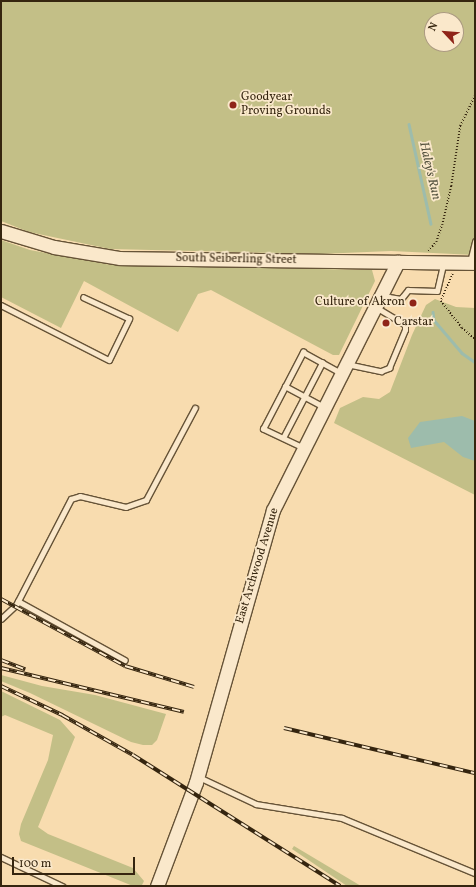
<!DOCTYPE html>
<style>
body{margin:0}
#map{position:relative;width:476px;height:887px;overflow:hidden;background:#f8dcaf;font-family:Vollkorn,serif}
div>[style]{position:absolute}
.green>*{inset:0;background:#c3bf87}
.water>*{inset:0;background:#9dbcac}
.stream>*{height:2.5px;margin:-1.25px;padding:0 1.25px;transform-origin:1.25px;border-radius:1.25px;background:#9dbcac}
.path>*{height:1.5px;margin-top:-0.75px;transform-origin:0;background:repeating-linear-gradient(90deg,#35250f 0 1px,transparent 0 3px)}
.roads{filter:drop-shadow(1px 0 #665337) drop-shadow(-1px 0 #665337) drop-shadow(0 1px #665337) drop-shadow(0 -1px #665337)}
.service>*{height:4.5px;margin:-2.25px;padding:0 2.25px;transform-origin:2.25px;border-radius:2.25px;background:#fae8cb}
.secondary>*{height:13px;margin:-6.5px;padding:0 6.5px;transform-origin:6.5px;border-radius:6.5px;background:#fae8cb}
.rail>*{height:4px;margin-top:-2px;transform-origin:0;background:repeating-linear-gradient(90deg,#fae8cb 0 8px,#35250f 0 16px);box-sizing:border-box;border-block:1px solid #35250f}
.dots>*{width:11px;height:11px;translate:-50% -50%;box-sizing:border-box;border:2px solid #fae8cb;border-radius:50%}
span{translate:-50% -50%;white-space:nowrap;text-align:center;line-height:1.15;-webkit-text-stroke:3.5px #fae8cb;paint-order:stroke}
.poi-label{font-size:12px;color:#35250f}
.left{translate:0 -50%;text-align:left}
.right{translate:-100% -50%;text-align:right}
.street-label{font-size:12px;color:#35250f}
.water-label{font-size:13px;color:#54523e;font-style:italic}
.frame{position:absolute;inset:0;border:2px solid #35250f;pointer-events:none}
.north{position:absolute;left:424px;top:12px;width:40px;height:40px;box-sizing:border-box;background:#fae8cb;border:1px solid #ab9a80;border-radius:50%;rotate:296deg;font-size:11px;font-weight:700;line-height:16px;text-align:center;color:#35250f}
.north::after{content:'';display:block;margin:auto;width:14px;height:18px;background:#8f2418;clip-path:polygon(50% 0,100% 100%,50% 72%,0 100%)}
.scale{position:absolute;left:12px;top:857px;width:123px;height:18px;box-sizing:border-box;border:2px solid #35250f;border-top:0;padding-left:5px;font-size:12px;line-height:14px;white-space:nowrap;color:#35250f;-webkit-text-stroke:3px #fae8cb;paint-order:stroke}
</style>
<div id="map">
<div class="green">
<i style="clip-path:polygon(evenodd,1px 1px,475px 1px,475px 255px,391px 251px,319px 254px,110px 249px,29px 232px,1px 221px,1px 1px,432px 20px,456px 20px,456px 44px,432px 44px,432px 20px)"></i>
<i style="clip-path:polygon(1px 240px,30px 250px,111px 265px,372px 270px,375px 281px,339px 355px,333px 355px,211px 290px,198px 294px,178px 332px,84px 281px,61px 328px,1px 297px)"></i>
<i style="clip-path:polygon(435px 299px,456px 307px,475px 308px,475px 495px,334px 423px,340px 408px,363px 397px,379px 399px,390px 392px,412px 335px,426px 305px)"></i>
<i style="clip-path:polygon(1px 675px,42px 686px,95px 695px,166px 714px,157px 740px,152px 745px,143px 745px,131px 742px,30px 693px,1px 681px)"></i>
<i style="clip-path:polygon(1px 691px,60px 720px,75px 737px,38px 827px,48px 834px,133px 868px,144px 881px,142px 885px,133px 886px,21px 841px,19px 834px,21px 824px,48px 760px,53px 735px,5px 715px,1px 717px)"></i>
<i style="clip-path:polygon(294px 846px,361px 886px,347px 886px,292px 849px)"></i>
</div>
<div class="water">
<i style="clip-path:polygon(462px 416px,475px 421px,475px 461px,463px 457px,444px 442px,411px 448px,408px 438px,420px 422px)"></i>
</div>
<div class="stream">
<i style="left:409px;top:124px;width:102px;rotate:77.6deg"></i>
<i style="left:433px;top:312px;width:8px;rotate:83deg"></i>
<i style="left:434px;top:320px;width:43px;rotate:49.7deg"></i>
<i style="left:462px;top:353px;width:16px;rotate:35deg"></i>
</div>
<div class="path">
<i style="left:428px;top:251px;width:12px;rotate:-48deg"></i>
<i style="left:436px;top:242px;width:18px;rotate:-71deg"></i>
<i style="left:442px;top:225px;width:40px;rotate:-77deg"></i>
<i style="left:451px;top:186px;width:61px;rotate:-81.5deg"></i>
<i style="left:460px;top:126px;width:34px;rotate:-64deg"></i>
<i style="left:453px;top:274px;width:30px;rotate:114deg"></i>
<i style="left:441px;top:301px;width:34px;rotate:52deg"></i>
<i style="left:462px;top:328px;width:17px;rotate:40deg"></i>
</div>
<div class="roads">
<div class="service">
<i style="left:470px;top:262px;width:21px;rotate:-76deg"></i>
<i style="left:383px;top:296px;width:18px;rotate:9deg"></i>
<i style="left:401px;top:299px;width:11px;rotate:-52deg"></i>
<i style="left:408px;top:290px;width:29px;rotate:2deg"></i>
<i style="left:437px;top:291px;width:27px;rotate:-77deg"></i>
<i style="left:1px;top:305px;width:121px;rotate:27deg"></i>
<i style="left:109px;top:360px;width:46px;rotate:-64deg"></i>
<i style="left:129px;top:319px;width:50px;rotate:-155deg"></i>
<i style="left:347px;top:364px;width:35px;rotate:12deg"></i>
<i style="left:381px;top:371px;width:9px;rotate:-21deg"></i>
<i style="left:389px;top:368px;width:41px;rotate:-67.2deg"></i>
<i style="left:405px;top:330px;width:5px;rotate:-90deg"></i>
<i style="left:405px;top:325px;width:33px;rotate:-149deg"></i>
<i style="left:285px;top:386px;width:44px;rotate:28.3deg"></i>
<i style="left:283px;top:438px;width:85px;rotate:-62.5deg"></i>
<i style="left:303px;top:448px;width:44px;rotate:-154.6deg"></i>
<i style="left:263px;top:429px;width:87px;rotate:-62.5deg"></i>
<i style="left:303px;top:352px;width:43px;rotate:28.9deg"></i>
<i style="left:18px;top:601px;width:122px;rotate:28.9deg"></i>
<i style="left:1px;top:619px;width:21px;rotate:-43deg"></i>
<i style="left:16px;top:605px;width:119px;rotate:-62.6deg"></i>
<i style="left:71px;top:499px;width:9px;rotate:-18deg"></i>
<i style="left:80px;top:496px;width:47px;rotate:13.4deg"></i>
<i style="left:126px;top:507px;width:21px;rotate:-19deg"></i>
<i style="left:146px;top:500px;width:104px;rotate:-62deg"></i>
<i style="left:199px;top:777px;width:63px;rotate:25.3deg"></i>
<i style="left:256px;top:804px;width:87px;rotate:9.2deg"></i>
<i style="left:342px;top:818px;width:144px;rotate:22.5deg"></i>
<i style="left:1px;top:857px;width:68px;rotate:25.4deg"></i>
</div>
<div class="secondary">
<i style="left:1px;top:231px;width:55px;rotate:16.8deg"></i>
<i style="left:54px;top:247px;width:67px;rotate:9.5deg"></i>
<i style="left:120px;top:258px;width:355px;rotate:0.8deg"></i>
<i style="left:157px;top:886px;width:111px;rotate:-69.4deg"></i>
<i style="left:196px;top:782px;width:283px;rotate:-74.2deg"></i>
<i style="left:273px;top:510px;width:278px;rotate:-63.3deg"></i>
</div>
</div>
<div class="rail">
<i style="left:1px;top:599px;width:141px;rotate:28.4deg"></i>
<i style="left:125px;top:666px;width:72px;rotate:16.9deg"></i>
<i style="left:1px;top:660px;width:26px;rotate:21deg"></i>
<i style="left:1px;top:668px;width:188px;rotate:13.5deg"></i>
<i style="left:1px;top:686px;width:68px;rotate:25.4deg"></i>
<i style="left:62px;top:715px;width:81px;rotate:29.4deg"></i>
<i style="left:133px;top:755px;width:245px;rotate:32.3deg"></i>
<i style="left:284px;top:728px;width:196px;rotate:13.3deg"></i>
</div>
<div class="dots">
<i style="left:233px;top:105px;background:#8f2418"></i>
<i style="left:413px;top:303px;background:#8f2418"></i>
<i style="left:386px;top:323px;background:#8f2418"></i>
</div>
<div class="poi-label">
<span class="left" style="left:241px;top:105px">Goodyear<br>Proving Grounds</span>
<span class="right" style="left:405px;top:303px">Culture of Akron</span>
<span class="left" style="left:394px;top:323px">Carstar</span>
</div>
<div class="street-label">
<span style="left:236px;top:260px;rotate:1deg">South Seiberling Street</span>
<span style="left:258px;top:566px;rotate:-73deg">East Archwood Avenue</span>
</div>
<div class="water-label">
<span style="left:429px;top:171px;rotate:77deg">Haley's Run</span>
</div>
<div class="frame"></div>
<div class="north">N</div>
<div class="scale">100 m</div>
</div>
